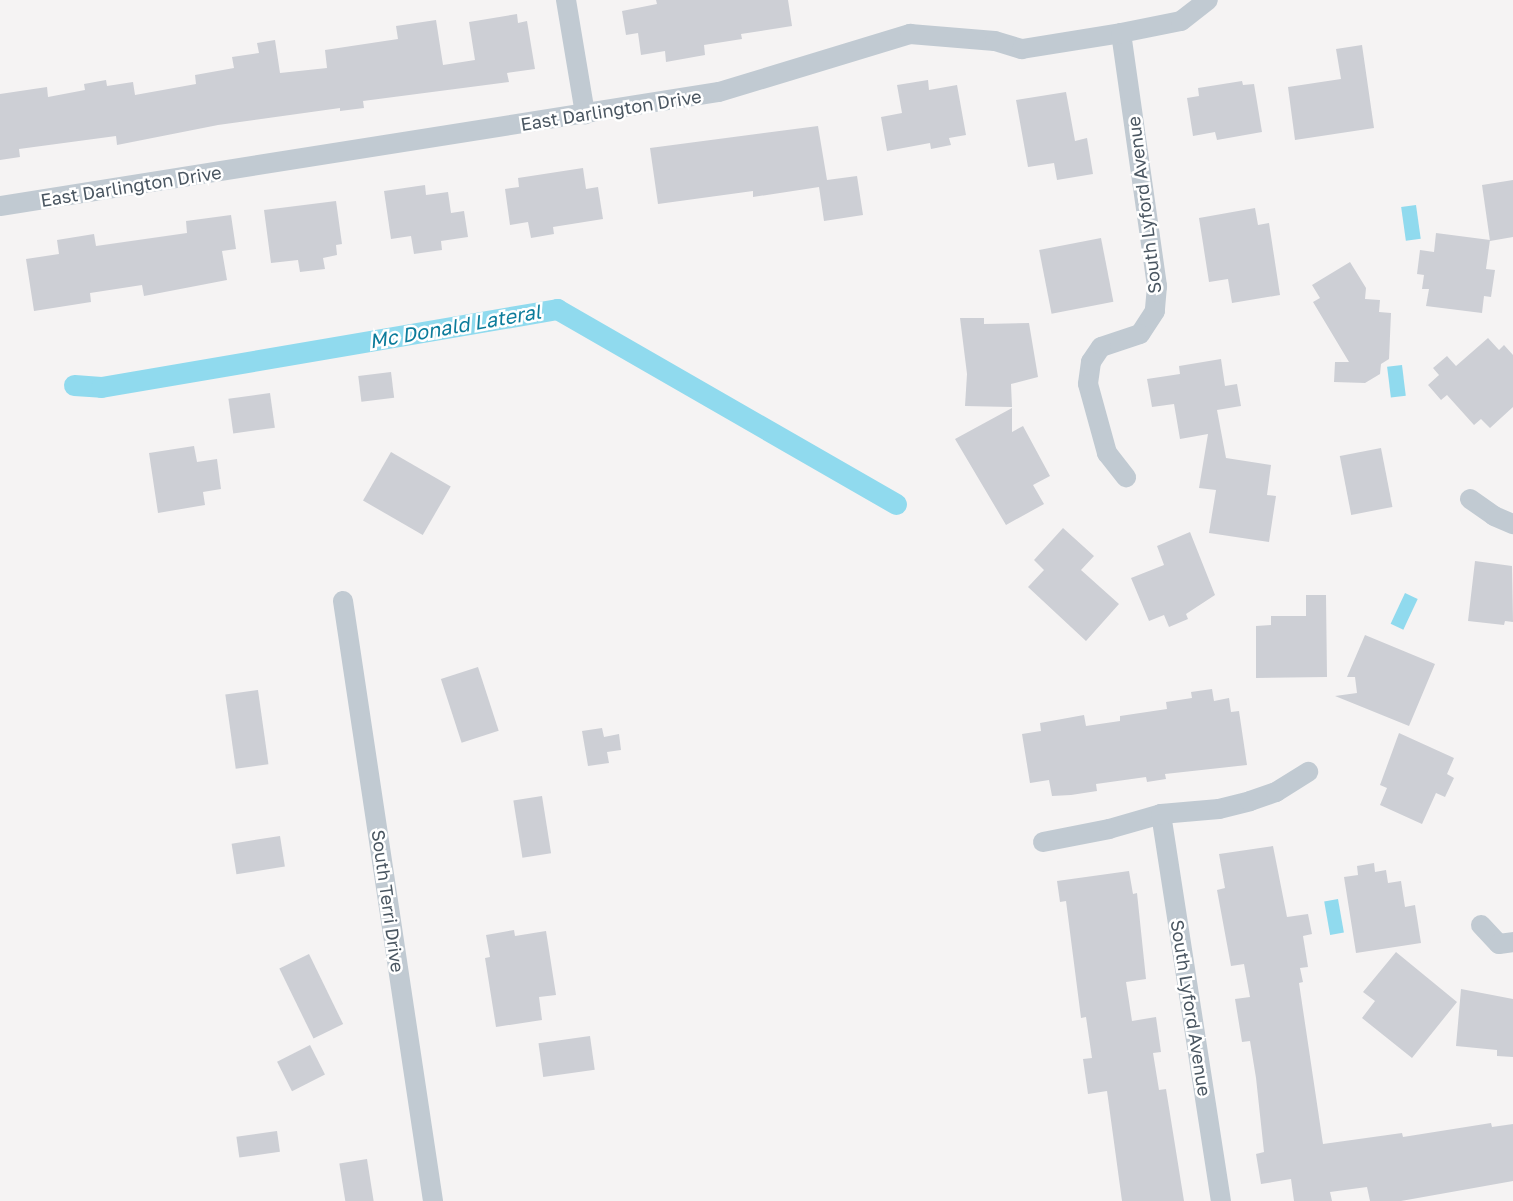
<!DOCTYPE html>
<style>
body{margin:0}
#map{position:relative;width:1513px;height:1201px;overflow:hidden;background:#f5f3f3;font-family:"Golos Text",sans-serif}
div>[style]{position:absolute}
.water>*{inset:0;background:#90daee;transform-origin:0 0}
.canal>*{height:21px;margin:-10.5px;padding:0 10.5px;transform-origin:10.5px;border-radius:10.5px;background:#90daee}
.building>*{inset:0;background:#cdcfd5;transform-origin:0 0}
.minor>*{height:20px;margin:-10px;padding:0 10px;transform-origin:10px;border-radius:10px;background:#c1cad2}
span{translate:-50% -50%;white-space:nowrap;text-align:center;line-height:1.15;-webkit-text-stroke:5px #fff;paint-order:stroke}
.street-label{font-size:18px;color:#4a5661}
.water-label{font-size:20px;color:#0c7c9b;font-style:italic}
</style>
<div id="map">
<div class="water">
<i style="left:1416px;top:205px;width:34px;height:15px;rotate:82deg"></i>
<i style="left:1402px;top:365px;width:31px;height:15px;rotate:83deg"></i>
<i style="left:1405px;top:593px;width:14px;height:34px;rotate:25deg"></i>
<i style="left:1338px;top:899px;width:34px;height:14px;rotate:80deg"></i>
</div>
<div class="canal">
<i style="left:74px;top:385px;width:27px;rotate:4deg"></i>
<i style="left:101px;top:387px;width:463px;rotate:-9.7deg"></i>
<i style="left:557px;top:309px;width:391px;rotate:29.9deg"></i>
</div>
<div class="building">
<i style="clip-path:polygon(656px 0,788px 0,792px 26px,741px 34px,742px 39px,704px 45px,705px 55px,666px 62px,665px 51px,641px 55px,638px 33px,626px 35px,622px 11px,657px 4px)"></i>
<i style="clip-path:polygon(517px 14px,518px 23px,527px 21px,535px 69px,507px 73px,509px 82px,363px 101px,364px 108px,340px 111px,340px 108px,218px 125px,117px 145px,116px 136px,19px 149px,20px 157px,0 160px,0 94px,47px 87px,48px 97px,85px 90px,84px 84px,106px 80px,107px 86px,133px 82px,135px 95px,196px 84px,195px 75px,234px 68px,232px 57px,259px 53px,257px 43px,275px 40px,280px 73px,327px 68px,325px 50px,398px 39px,396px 26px,436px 20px,443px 65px,475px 60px,469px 22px)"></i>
<i style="clip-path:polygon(1362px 45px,1374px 128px,1295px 140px,1288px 87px,1341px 79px,1336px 49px)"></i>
<i style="clip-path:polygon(928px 80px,929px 90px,957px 85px,966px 135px,949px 138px,951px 145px,931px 149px,930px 143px,887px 151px,881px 117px,902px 113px,897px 85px)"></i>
<i style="clip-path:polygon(1242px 81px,1243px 85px,1254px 84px,1262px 132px,1217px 140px,1215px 132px,1193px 136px,1187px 98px,1199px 96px,1198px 88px)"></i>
<i style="clip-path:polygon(1066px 92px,1075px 141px,1087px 138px,1093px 174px,1057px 180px,1054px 163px,1028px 167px,1016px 100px)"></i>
<i style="clip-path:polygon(818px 126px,827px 180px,857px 176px,863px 215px,824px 221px,819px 187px,753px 197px,753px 191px,658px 204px,650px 148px)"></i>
<i style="clip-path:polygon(583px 168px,586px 189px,598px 187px,603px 219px,553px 227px,554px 234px,531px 238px,528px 222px,510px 225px,505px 189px,519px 187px,518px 178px)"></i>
<i style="clip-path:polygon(1513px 180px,1513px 237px,1490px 241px,1482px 185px)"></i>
<i style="clip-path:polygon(425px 185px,426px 195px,448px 192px,451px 213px,464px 211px,468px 237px,441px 241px,442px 250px,414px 254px,411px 236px,391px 239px,384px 191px)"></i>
<i style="clip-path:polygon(336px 201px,342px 244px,336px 245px,337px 255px,323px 258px,325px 269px,300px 272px,298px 260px,271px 263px,264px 210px)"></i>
<i style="clip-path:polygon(1255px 208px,1258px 225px,1269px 223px,1280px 295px,1232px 303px,1228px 279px,1209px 282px,1199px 218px)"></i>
<i style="clip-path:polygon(231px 215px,236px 249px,222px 251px,227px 280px,144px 296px,142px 285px,90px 293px,91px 302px,34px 311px,26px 259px,59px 254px,57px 240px,94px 234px,96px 246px,187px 233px,186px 221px)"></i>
<i style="clip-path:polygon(1436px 233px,1490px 240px,1486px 269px,1495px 270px,1491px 297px,1484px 296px,1482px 313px,1426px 306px,1429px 289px,1422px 289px,1424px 275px,1417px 274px,1420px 250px,1434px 252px)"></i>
<i style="left:1101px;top:238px;width:65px;height:63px;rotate:79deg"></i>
<i style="clip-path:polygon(1350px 262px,1366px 288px,1365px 299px,1380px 300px,1379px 312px,1391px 313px,1389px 359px,1381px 364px,1380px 374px,1365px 383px,1334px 382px,1335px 362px,1349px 362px,1313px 302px,1320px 298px,1312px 285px)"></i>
<i style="clip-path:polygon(960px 318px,984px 318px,984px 324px,1029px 323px,1038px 377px,1011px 384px,1012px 407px,965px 406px,967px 374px)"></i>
<i style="clip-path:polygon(1488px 338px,1499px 350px,1504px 345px,1513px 355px,1513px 407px,1490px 428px,1481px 419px,1474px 425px,1447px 395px,1441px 400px,1428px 385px,1439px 375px,1433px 368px,1447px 356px,1456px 366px)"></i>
<i style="clip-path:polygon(1221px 359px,1225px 386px,1237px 384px,1241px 406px,1217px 410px,1226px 458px,1271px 465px,1267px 495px,1276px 496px,1269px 542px,1209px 533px,1216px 490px,1199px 488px,1208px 434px,1180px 439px,1174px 404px,1152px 407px,1147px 379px,1180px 374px,1179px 366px)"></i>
<i style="left:391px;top:372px;width:26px;height:33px;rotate:83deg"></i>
<i style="left:270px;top:393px;width:35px;height:42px;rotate:82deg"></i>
<i style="clip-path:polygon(1012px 408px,1012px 432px,1023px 426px,1050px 476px,1033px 485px,1044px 504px,1006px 525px,955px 439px)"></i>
<i style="clip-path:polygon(194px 446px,197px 462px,217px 459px,221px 489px,203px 492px,205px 505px,158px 513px,149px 453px)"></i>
<i style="left:1381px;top:448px;width:60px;height:42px;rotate:79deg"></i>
<i style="left:391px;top:452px;width:69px;height:56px;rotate:30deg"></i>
<i style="clip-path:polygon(1063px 528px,1094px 556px,1081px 570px,1119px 604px,1086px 641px,1028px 587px,1044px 570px,1034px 560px)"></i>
<i style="clip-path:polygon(1190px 532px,1215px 595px,1186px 614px,1188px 619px,1169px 627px,1164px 615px,1149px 621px,1131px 578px,1164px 565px,1157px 546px)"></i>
<i style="clip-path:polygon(1475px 561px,1512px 566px,1513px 622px,1505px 621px,1504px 625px,1468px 621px)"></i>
<i style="clip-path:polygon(1306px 595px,1326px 595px,1327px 677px,1256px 678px,1256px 626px,1271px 625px,1271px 616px,1306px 616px)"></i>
<i style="clip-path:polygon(1365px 635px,1435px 664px,1409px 726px,1335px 696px,1357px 693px,1355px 677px,1347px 677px)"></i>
<i style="left:478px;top:667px;width:67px;height:39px;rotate:72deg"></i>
<i style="clip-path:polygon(1212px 689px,1214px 701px,1229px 698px,1231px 712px,1239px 711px,1247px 765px,1165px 774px,1166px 779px,1147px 782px,1146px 777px,1096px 784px,1097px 791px,1071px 795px,1052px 796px,1049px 780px,1030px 783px,1022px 734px,1041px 731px,1040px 723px,1084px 715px,1086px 726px,1120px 721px,1120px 716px,1167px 709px,1166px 702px,1192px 698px,1191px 692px)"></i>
<i style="left:258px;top:690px;width:75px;height:33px;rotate:82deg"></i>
<i style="clip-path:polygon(602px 728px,604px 737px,619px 734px,621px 750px,607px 752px,609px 763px,588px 766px,582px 731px)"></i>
<i style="clip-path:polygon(1399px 733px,1454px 758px,1447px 774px,1454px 778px,1445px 797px,1436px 793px,1422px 824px,1380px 805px,1387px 788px,1380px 785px)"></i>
<i style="left:542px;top:796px;width:58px;height:29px;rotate:81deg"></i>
<i style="left:280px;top:836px;width:31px;height:49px;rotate:81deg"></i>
<i style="clip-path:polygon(1273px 846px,1287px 917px,1308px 914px,1312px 934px,1303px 936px,1308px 967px,1300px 968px,1303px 982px,1299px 983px,1323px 1144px,1402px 1133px,1403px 1137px,1491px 1123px,1492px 1127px,1513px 1124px,1513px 1181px,1401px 1201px,1370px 1201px,1367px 1187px,1330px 1192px,1332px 1201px,1294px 1201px,1291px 1179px,1261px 1184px,1256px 1154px,1264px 1152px,1256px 1078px,1250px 1041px,1242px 1042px,1235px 999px,1250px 997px,1244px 964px,1231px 966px,1217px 890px,1225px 888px,1219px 854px)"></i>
<i style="clip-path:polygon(1374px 863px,1375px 872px,1386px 870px,1388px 883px,1401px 881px,1405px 907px,1415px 905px,1421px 943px,1356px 953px,1344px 877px,1358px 875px,1357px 866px)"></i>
<i style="clip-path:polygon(1129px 871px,1133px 894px,1137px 893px,1146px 979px,1126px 982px,1132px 1021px,1156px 1017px,1161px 1052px,1153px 1053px,1159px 1090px,1166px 1089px,1184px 1201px,1122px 1201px,1107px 1091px,1088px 1094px,1083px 1059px,1092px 1058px,1086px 1017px,1081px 1018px,1066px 901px,1060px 902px,1057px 881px)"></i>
<i style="clip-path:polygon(514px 930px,515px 936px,546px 931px,556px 995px,539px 997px,542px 1020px,496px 1027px,485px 958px,490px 957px,486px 935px)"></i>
<i style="clip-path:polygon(1396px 952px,1457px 1002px,1412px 1058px,1362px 1018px,1375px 1001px,1363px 992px)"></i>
<i style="left:309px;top:954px;width:78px;height:33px;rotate:64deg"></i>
<i style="clip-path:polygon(1461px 989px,1513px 999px,1513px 1057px,1497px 1056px,1497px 1050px,1456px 1046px)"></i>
<i style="left:590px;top:1036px;width:34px;height:52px;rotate:82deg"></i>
<i style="left:310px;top:1045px;width:33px;height:37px;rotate:63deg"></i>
<i style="left:277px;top:1131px;width:21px;height:41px;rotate:82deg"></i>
<i style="left:367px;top:1159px;width:43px;height:28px;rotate:81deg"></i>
</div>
<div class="minor">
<i style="left:566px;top:0;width:116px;rotate:80.5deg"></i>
<i style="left:1121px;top:33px;width:256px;rotate:81.9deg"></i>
<i style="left:1157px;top:286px;width:25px;rotate:95deg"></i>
<i style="left:1155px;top:311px;width:27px;rotate:123deg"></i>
<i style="left:1140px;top:334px;width:41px;rotate:161.6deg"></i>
<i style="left:1101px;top:347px;width:18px;rotate:124deg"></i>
<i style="left:1091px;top:362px;width:22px;rotate:98deg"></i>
<i style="left:1088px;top:384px;width:72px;rotate:74.6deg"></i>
<i style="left:1107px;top:453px;width:31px;rotate:52deg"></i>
<i style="left:0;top:206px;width:728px;rotate:-9.01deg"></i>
<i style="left:719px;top:92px;width:200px;rotate:-16.9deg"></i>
<i style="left:910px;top:34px;width:85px;rotate:4.7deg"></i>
<i style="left:995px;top:41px;width:28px;rotate:17deg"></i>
<i style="left:1022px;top:49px;width:100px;rotate:-9.2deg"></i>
<i style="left:1121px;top:33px;width:61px;rotate:-11.3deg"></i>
<i style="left:1181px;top:21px;width:34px;rotate:-38deg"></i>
<i style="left:1470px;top:499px;width:29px;rotate:35deg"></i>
<i style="left:1494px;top:516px;width:21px;rotate:23deg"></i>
<i style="left:343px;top:601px;width:607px;rotate:81.47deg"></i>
<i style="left:1161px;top:814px;width:392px;rotate:81.2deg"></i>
<i style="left:1043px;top:842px;width:67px;rotate:-11.1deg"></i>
<i style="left:1109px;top:829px;width:54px;rotate:-16.1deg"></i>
<i style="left:1161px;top:814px;width:58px;rotate:-4.9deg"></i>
<i style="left:1219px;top:809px;width:32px;rotate:-14deg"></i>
<i style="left:1250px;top:801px;width:28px;rotate:-19deg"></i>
<i style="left:1276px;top:792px;width:38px;rotate:-32deg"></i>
<i style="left:1481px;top:925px;width:26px;rotate:47deg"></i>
<i style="left:1499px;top:944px;width:14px;rotate:-8deg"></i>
</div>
<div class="street-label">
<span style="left:611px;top:110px;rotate:-9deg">East Darlington Drive</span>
<span style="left:131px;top:186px;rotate:-9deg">East Darlington Drive</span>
<span style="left:1144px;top:205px;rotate:-97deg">South Lyford Avenue</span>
<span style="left:388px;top:901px;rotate:82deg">South Terri Drive</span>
<span style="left:1191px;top:1008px;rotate:81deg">South Lyford Avenue</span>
</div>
<div class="water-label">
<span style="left:455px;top:326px;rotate:-10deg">Mc Donald Lateral</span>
</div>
</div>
